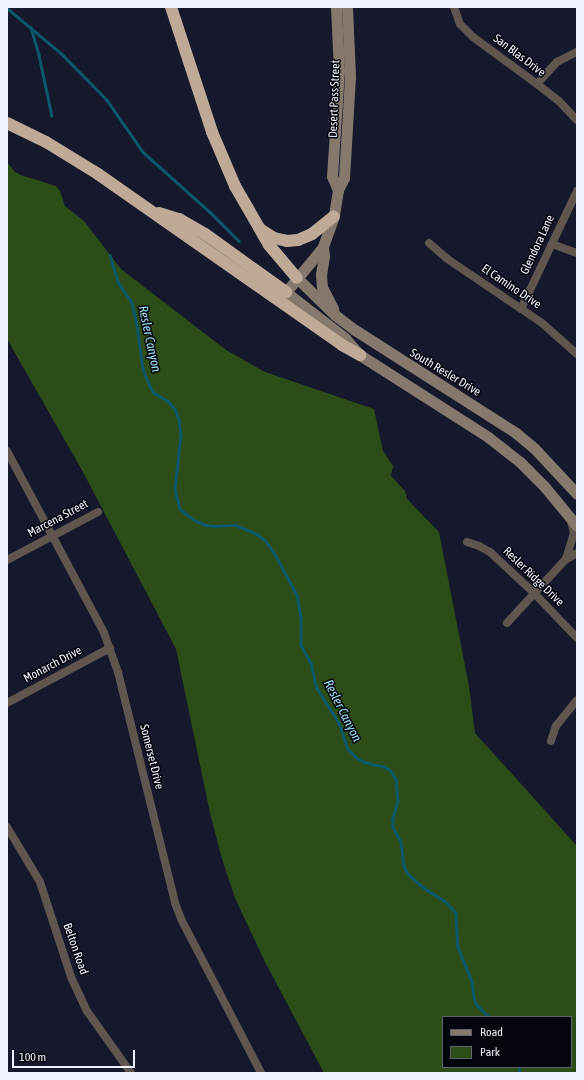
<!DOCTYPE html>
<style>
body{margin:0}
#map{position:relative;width:584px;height:1080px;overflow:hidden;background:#15192b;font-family:"Asap Condensed",sans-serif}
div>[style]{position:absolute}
.green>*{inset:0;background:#2c4c18}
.stream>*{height:2.5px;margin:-1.25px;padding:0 1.25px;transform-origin:1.25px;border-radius:1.25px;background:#0a586a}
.street>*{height:8px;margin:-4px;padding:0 4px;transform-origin:4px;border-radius:4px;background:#5e564f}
.secondary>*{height:11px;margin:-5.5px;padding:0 5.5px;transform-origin:5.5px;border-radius:5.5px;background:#85786c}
.highway>*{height:12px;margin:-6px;padding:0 6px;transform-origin:6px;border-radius:6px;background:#bfaa98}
span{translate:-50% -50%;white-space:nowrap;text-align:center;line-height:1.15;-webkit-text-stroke:3px #04050c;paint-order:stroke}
.street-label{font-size:12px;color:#eff2ff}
.water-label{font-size:13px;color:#9de0f5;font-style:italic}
.frame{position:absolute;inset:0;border:8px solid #eff2ff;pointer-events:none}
.legend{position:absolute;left:442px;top:1016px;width:130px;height:52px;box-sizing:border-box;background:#04050c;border:1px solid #62646d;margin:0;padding:5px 7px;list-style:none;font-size:12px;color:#eff2ff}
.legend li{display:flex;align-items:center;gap:8px;height:20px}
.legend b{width:20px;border:1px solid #62646d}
.scale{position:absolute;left:12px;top:1050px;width:123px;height:18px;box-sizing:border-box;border:2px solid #eff2ff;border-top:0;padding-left:5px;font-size:12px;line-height:14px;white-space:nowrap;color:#eff2ff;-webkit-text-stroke:3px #04050c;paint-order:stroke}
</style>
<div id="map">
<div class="green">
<i style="clip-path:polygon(evenodd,7px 162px,15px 172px,21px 175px,56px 186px,60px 191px,65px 206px,84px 221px,121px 269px,226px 350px,265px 372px,374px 409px,383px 451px,393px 466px,391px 476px,405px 491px,407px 499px,439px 532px,469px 686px,475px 733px,577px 846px,577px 1073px,324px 1073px,264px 960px,235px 898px,222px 859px,210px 813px,176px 649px,83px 472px,7px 339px,7px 162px,443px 1017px,571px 1017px,571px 1067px,443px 1067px,443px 1017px)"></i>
</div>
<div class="stream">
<i style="left:7px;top:8px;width:73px;rotate:40deg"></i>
<i style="left:63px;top:55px;width:63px;rotate:45.6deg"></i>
<i style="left:107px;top:100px;width:63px;rotate:55.3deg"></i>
<i style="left:143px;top:152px;width:90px;rotate:41.8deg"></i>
<i style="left:210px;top:212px;width:41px;rotate:45deg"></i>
<i style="left:31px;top:27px;width:29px;rotate:74deg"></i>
<i style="left:39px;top:55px;width:62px;rotate:78deg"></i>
<i style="left:110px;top:255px;width:28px;rotate:73deg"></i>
<i style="left:118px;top:282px;width:25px;rotate:56deg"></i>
<i style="left:132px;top:303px;width:23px;rotate:77deg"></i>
<i style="left:137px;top:325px;width:44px;rotate:82.2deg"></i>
<i style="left:143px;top:369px;width:18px;rotate:68deg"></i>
<i style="left:150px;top:386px;width:7px;rotate:63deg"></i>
<i style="left:153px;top:392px;width:17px;rotate:31deg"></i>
<i style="left:168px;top:401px;width:11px;rotate:49deg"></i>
<i style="left:175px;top:409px;width:11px;rotate:68deg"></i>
<i style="left:179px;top:419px;width:16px;rotate:83deg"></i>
<i style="left:181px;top:435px;width:54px;rotate:96.3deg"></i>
<i style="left:175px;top:489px;width:21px;rotate:76deg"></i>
<i style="left:180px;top:509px;width:18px;rotate:38deg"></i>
<i style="left:194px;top:520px;width:13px;rotate:23deg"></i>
<i style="left:206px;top:525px;width:8px;rotate:7deg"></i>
<i style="left:214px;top:526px;width:21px;rotate:-3deg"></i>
<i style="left:235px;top:525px;width:24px;rotate:22deg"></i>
<i style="left:257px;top:534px;width:11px;rotate:38deg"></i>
<i style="left:266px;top:541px;width:18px;rotate:56deg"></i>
<i style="left:276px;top:556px;width:44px;rotate:61.7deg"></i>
<i style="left:297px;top:595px;width:22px;rotate:80deg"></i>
<i style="left:301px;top:617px;width:28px;rotate:90deg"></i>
<i style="left:301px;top:645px;width:21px;rotate:61deg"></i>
<i style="left:311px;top:663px;width:26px;rotate:77deg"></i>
<i style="left:317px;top:688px;width:41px;rotate:57.8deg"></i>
<i style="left:339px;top:723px;width:28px;rotate:71deg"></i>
<i style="left:348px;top:749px;width:13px;rotate:45deg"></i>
<i style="left:357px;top:758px;width:8px;rotate:30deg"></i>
<i style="left:364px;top:762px;width:22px;rotate:13deg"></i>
<i style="left:385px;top:767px;width:7px;rotate:34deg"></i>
<i style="left:391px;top:771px;width:9px;rotate:58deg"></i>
<i style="left:396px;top:779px;width:22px;rotate:85deg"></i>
<i style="left:398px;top:801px;width:19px;rotate:106deg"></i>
<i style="left:393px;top:819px;width:8px;rotate:90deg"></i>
<i style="left:393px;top:827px;width:17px;rotate:62deg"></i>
<i style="left:401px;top:842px;width:24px;rotate:83deg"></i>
<i style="left:404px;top:866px;width:9px;rotate:63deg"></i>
<i style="left:408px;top:874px;width:21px;rotate:41deg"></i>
<i style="left:424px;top:888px;width:25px;rotate:32deg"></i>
<i style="left:445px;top:901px;width:16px;rotate:47deg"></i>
<i style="left:456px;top:913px;width:34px;rotate:87deg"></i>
<i style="left:458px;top:947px;width:37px;rotate:68deg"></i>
<i style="left:472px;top:981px;width:17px;rotate:83deg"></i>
<i style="left:474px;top:998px;width:8px;rotate:67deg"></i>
<i style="left:477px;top:1005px;width:17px;rotate:45deg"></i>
<i style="left:519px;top:1067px;width:6px;rotate:81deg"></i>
</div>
<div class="street">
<i style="left:454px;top:7px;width:18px;rotate:71deg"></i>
<i style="left:460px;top:24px;width:18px;rotate:45deg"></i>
<i style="left:473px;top:37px;width:79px;rotate:36.3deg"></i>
<i style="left:537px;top:84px;width:28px;rotate:38deg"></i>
<i style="left:559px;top:101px;width:26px;rotate:47deg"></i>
<i style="left:537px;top:84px;width:30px;rotate:-48deg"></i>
<i style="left:557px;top:62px;width:22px;rotate:-27deg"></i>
<i style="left:429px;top:243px;width:23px;rotate:41deg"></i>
<i style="left:446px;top:258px;width:116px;rotate:34.1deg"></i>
<i style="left:542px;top:323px;width:47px;rotate:41.5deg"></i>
<i style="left:552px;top:244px;width:27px;rotate:20deg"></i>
<i style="left:521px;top:309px;width:131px;rotate:-64.6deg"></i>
<i style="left:7px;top:451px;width:206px;rotate:61.9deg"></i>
<i style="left:104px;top:633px;width:41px;rotate:70.3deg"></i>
<i style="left:118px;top:672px;width:238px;rotate:76.1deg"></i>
<i style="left:175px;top:903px;width:17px;rotate:69deg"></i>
<i style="left:181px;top:919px;width:174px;rotate:62.5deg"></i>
<i style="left:467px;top:542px;width:13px;rotate:18deg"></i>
<i style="left:479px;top:546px;width:13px;rotate:29deg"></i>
<i style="left:490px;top:552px;width:60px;rotate:43deg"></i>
<i style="left:534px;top:593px;width:62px;rotate:46.3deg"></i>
<i style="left:566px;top:559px;width:27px;rotate:-73deg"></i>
<i style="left:574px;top:533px;width:12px;rotate:-104deg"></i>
<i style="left:7px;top:560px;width:103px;rotate:-27.8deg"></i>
<i style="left:507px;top:623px;width:86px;rotate:-47.4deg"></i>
<i style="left:565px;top:560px;width:14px;rotate:-30deg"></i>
<i style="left:7px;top:703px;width:117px;rotate:-28.1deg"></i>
<i style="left:551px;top:741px;width:16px;rotate:-72deg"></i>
<i style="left:556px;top:726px;width:33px;rotate:-51deg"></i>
<i style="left:7px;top:827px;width:64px;rotate:59deg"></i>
<i style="left:40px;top:882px;width:100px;rotate:71.9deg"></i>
<i style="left:71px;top:977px;width:38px;rotate:65deg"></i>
<i style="left:87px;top:1011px;width:76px;rotate:54.6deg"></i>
</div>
<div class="secondary">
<i style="left:336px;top:7px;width:64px;rotate:87.3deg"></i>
<i style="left:339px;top:71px;width:105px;rotate:93.8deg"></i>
<i style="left:332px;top:176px;width:15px;rotate:67deg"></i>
<i style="left:347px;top:7px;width:70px;rotate:87.5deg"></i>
<i style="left:350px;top:77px;width:101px;rotate:93.4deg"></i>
<i style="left:344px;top:178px;width:13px;rotate:117deg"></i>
<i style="left:338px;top:190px;width:26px;rotate:99deg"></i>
<i style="left:334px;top:216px;width:33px;rotate:110deg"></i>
<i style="left:323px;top:247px;width:58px;rotate:129.4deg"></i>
<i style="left:286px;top:292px;width:75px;rotate:37.9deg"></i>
<i style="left:345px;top:338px;width:23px;rotate:49deg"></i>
<i style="left:360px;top:355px;width:152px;rotate:32.6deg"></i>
<i style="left:488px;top:437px;width:41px;rotate:38deg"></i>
<i style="left:520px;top:462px;width:34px;rotate:45deg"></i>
<i style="left:544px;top:486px;width:52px;rotate:50.5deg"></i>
<i style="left:323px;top:247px;width:9px;rotate:84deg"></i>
<i style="left:324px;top:256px;width:18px;rotate:99deg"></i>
<i style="left:321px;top:274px;width:13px;rotate:86deg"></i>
<i style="left:322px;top:287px;width:25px;rotate:63deg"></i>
<i style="left:297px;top:278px;width:53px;rotate:44.2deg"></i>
<i style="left:335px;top:315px;width:25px;rotate:37deg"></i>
<i style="left:355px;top:330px;width:191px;rotate:32.6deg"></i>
<i style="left:516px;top:433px;width:23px;rotate:40deg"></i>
<i style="left:534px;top:448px;width:63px;rotate:46.9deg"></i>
</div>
<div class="highway">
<i style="left:171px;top:7px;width:132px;rotate:71.8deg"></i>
<i style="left:212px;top:132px;width:59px;rotate:66.9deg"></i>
<i style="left:235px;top:186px;width:68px;rotate:60deg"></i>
<i style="left:269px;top:245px;width:43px;rotate:49.7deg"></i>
<i style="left:7px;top:123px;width:43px;rotate:26deg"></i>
<i style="left:46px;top:142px;width:61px;rotate:31.6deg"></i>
<i style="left:98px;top:174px;width:298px;rotate:35deg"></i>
<i style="left:342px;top:345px;width:21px;rotate:29deg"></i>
<i style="left:159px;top:213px;width:21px;rotate:17deg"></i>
<i style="left:179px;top:219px;width:30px;rotate:30deg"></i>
<i style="left:205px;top:234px;width:100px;rotate:35.6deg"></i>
<i style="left:260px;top:229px;width:17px;rotate:33deg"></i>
<i style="left:274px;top:238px;width:13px;rotate:13deg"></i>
<i style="left:287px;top:241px;width:11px;rotate:-5deg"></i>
<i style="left:298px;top:240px;width:15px;rotate:-23deg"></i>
<i style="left:312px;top:234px;width:28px;rotate:-39deg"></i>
</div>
<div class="street-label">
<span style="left:519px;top:56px;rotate:37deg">San Blas Drive</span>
<span style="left:335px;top:99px;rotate:-88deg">Desert Pass Street</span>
<span style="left:538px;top:245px;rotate:-65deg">Glendora Lane</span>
<span style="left:511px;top:287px;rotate:34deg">El Camino Drive</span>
<span style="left:445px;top:373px;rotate:31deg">South Resler Drive</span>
<span style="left:58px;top:519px;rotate:-28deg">Marcena Street</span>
<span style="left:533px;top:577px;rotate:44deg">Resler Ridge Drive</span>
<span style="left:53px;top:665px;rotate:-28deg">Monarch Drive</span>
<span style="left:151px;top:757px;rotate:76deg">Somerset Drive</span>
<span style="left:75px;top:949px;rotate:71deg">Belton Road</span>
</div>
<div class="water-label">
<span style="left:149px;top:339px;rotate:78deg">Resler Canyon</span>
<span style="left:342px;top:711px;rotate:63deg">Resler Canyon</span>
</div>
<div class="frame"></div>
<ul class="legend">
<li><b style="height:5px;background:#85786c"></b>Road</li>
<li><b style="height:11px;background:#2c4c18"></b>Park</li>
</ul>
<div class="scale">100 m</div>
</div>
